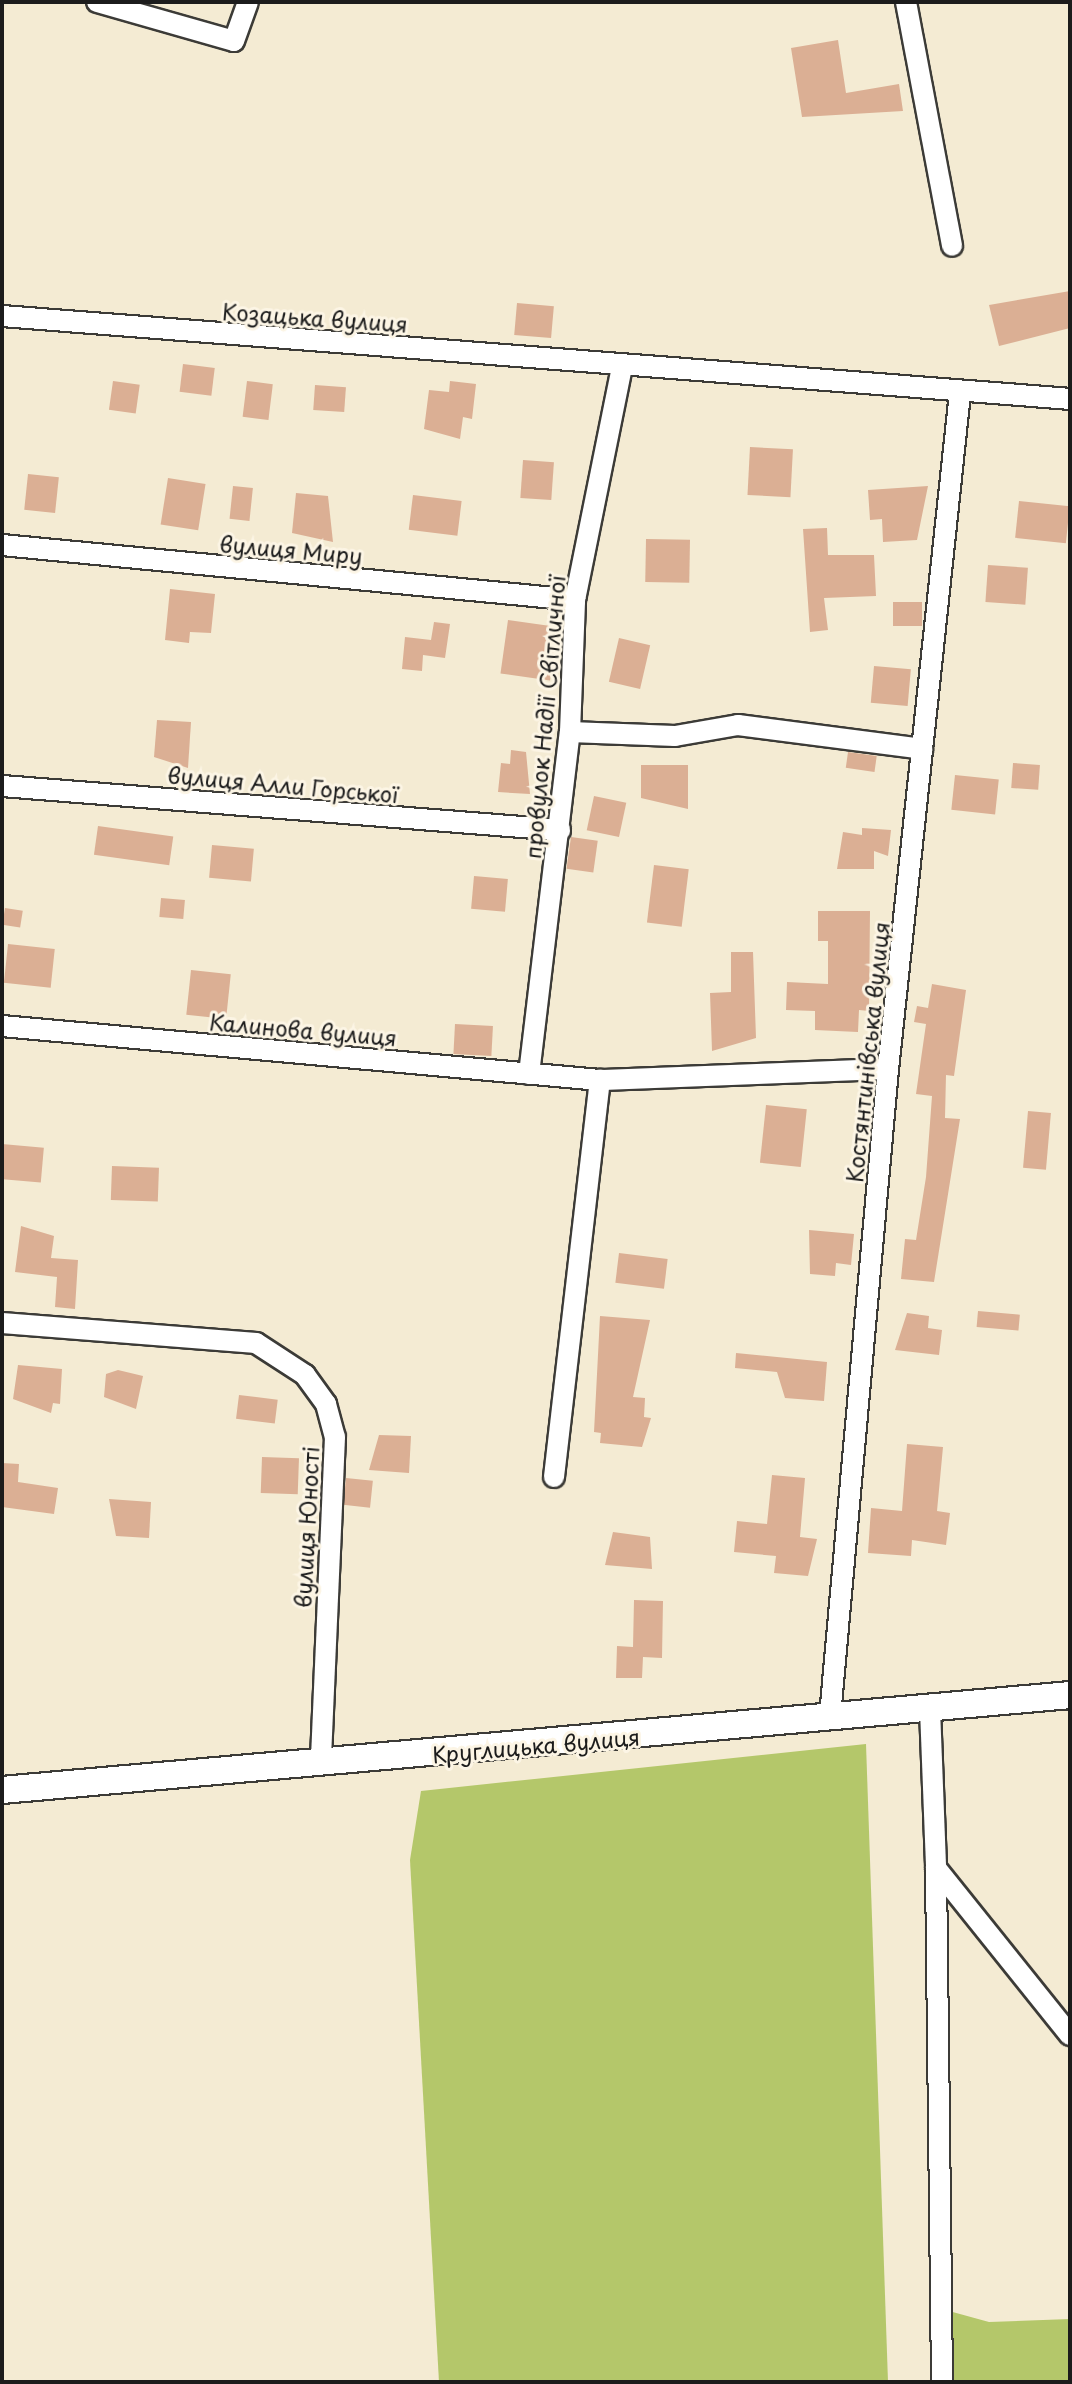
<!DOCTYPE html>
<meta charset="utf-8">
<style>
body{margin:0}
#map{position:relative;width:1072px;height:2384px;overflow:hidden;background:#f4ebd3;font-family:"Playpen Sans",sans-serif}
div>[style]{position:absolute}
.green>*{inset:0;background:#b4c76a}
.building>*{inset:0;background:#dbaf94;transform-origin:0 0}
.roads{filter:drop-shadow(2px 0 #3c3b37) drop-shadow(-2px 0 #3c3b37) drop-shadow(0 2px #3c3b37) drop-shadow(0 -2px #3c3b37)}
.minor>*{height:20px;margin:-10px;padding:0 10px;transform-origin:10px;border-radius:10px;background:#fff}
.tertiary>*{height:26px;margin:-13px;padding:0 13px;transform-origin:13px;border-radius:13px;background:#fff}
span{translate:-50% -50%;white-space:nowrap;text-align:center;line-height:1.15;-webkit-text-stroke:6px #fcf5e5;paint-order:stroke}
.street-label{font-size:22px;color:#1c1c1c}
.frame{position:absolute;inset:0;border:4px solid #1c1c1c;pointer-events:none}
</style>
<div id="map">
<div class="green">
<i style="clip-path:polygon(866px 1744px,888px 2382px,439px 2382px,410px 1860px,421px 1791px)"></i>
<i style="clip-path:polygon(949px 2311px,989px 2322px,1070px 2319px,1070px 2382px,952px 2382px)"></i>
</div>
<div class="building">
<i style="clip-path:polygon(838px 40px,846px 93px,899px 84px,903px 111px,802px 117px,791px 48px)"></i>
<i style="clip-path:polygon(1070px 291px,1070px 328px,999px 346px,989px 305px)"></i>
<i style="left:517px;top:303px;width:37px;height:32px;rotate:5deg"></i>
<i style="left:183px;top:364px;width:32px;height:28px;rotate:7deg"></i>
<i style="left:113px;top:381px;width:27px;height:29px;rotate:8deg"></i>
<i style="left:247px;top:381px;width:26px;height:36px;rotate:7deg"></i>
<i style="clip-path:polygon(450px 381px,476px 384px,472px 419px,463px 417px,460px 439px,424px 429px,429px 390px,449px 392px)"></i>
<i style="left:315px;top:385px;width:31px;height:25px;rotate:4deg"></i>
<i style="left:750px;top:447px;width:43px;height:48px;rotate:3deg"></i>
<i style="left:523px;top:460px;width:31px;height:38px;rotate:4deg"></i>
<i style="left:28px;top:474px;width:31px;height:36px;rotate:6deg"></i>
<i style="left:168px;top:478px;width:38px;height:47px;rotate:9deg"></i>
<i style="left:233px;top:486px;width:20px;height:33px;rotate:6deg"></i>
<i style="clip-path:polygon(928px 486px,917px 540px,883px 542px,882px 519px,870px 520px,868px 490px)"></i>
<i style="clip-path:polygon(296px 493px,328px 496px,333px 542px,292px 533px)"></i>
<i style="left:413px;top:495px;width:49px;height:35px;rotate:7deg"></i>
<i style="left:1019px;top:501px;width:51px;height:37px;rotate:6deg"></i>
<i style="clip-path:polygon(827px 528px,828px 555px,874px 555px,876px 596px,824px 598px,828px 630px,810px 632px,803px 529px)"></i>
<i style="left:646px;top:539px;width:44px;height:43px;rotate:1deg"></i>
<i style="left:988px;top:565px;width:40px;height:37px;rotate:4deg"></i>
<i style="clip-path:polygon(170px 589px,215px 594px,211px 633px,190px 632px,189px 643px,165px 640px)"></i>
<i style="left:922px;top:602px;width:24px;height:29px;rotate:90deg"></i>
<i style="left:508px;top:620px;width:50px;height:54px;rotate:8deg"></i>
<i style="clip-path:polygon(434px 622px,450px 624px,445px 658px,423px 655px,422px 671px,402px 669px,405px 637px,431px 640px)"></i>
<i style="left:619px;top:638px;width:32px;height:45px;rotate:13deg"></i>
<i style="left:874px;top:666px;width:37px;height:37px;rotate:5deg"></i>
<i style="clip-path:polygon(157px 720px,191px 722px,188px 768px,154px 757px)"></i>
<i style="clip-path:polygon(511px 750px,526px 752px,530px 794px,498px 792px,501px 763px,510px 764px)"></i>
<i style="left:848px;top:752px;width:29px;height:16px;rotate:8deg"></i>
<i style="left:1013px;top:763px;width:27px;height:25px;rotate:4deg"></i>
<i style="clip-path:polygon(641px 765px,688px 765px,688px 809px,641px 798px)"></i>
<i style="left:955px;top:775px;width:44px;height:35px;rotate:6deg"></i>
<i style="left:594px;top:796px;width:33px;height:35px;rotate:12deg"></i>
<i style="left:98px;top:826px;width:76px;height:29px;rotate:8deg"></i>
<i style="clip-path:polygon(862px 828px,891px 830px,888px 856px,874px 851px,874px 869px,837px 869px,843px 832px,862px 835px)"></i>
<i style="left:571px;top:837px;width:27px;height:32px;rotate:8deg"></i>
<i style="left:212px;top:845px;width:42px;height:33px;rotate:5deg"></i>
<i style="left:654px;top:865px;width:35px;height:58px;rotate:7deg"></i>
<i style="left:474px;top:876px;width:34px;height:33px;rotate:5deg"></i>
<i style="left:161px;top:898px;width:24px;height:19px;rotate:5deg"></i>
<i style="left:5px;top:908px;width:18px;height:17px;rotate:9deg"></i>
<i style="clip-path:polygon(818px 911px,870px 911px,869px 1011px,859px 1010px,858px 1032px,815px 1030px,815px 1011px,786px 1010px,787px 982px,828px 984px,828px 941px,818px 941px)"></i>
<i style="left:8px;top:944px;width:47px;height:39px;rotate:6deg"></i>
<i style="clip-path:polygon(731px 952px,753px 952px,756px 1038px,712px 1051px,710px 993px,731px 992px)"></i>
<i style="left:191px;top:970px;width:40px;height:45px;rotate:6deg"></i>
<i style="clip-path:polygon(932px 984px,966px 990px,954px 1076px,946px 1075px,945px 1118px,960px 1119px,934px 1282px,901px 1279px,905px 1239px,916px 1240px,926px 1177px,932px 1096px,916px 1094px,926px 1024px,914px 1022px,917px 1006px,928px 1008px)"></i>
<i style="left:455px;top:1024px;width:38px;height:30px;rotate:3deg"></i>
<i style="left:766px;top:1105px;width:41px;height:58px;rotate:6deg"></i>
<i style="left:1028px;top:1111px;width:23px;height:57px;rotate:5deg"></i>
<i style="left:2px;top:1144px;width:42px;height:35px;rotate:5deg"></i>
<i style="left:112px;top:1166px;width:47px;height:34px;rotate:2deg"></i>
<i style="clip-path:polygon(21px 1226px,54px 1236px,51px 1258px,78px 1260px,75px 1309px,55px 1307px,57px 1277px,15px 1272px)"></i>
<i style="clip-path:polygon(809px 1230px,854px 1234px,851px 1265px,836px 1263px,835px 1276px,810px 1274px)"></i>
<i style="left:619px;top:1253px;width:49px;height:30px;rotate:7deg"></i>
<i style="left:978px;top:1311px;width:42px;height:16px;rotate:5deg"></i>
<i style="clip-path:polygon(907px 1313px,929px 1316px,928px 1328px,942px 1330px,939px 1355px,895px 1350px)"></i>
<i style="clip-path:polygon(600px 1316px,650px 1320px,633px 1397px,645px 1398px,644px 1417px,651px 1418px,642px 1447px,600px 1443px,601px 1433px,594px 1432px)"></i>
<i style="clip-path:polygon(736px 1353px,827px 1362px,824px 1401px,785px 1398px,777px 1372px,735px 1368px)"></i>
<i style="clip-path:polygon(18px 1365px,62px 1369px,60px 1404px,53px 1403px,51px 1413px,13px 1399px)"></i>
<i style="clip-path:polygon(118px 1370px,143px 1376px,136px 1409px,104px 1397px,106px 1374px)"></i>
<i style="left:239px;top:1395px;width:39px;height:24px;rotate:7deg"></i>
<i style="clip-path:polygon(379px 1435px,411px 1436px,409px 1473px,369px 1470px)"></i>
<i style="clip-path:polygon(907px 1444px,943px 1447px,937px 1511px,950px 1513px,946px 1545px,912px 1540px,911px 1556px,868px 1553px,871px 1508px,902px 1511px)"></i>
<i style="left:262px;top:1457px;width:37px;height:36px;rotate:2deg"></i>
<i style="clip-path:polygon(2px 1463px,19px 1464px,18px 1482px,58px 1488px,54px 1514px,2px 1507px)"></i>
<i style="clip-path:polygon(772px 1475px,805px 1478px,800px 1537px,817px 1539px,808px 1576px,774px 1573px,776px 1556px,734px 1552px,737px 1521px,767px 1524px)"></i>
<i style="left:346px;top:1478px;width:27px;height:27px;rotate:6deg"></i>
<i style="clip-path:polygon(109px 1499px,151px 1502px,149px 1538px,116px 1536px)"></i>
<i style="clip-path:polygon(613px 1532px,650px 1537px,652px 1569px,605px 1565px)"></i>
<i style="clip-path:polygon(634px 1600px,663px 1601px,662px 1658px,643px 1657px,642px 1678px,616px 1678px,617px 1646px,633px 1647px)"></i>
</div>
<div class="roads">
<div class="minor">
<i style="left:97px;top:2px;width:142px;rotate:15.9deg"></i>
<i style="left:234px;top:41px;width:41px;rotate:-70.3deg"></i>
<i style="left:906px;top:2px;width:248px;rotate:79.3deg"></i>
<i style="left:2px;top:316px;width:1071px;rotate:4.44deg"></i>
<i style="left:2px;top:545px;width:576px;rotate:5.48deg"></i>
<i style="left:570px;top:732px;width:105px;rotate:2.2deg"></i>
<i style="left:675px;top:736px;width:64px;rotate:-9.9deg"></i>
<i style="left:738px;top:725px;width:186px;rotate:7.4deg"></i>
<i style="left:2px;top:786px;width:560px;rotate:4.51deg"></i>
<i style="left:2px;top:1026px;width:600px;rotate:5.16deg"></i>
<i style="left:600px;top:1080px;width:288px;rotate:-2.2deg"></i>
<i style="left:529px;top:1074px;width:344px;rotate:-83.2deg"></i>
<i style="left:570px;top:732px;width:132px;rotate:-87.8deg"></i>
<i style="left:575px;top:600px;width:238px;rotate:-78.6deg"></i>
<i style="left:2px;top:1323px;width:255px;rotate:4.5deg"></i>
<i style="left:256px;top:1343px;width:59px;rotate:33.1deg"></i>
<i style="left:305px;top:1375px;width:36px;rotate:54deg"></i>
<i style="left:326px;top:1404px;width:34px;rotate:75deg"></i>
<i style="left:335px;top:1437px;width:326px;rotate:92.5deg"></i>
<i style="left:554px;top:1477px;width:400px;rotate:-83.4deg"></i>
<i style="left:930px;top:1709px;width:159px;rotate:87.8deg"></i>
<i style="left:936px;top:1868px;width:214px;rotate:51.3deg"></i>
<i style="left:830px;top:1716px;width:650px;rotate:-84.88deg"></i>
<i style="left:888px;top:1069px;width:680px;rotate:-83.92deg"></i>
<i style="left:936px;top:1868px;width:514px;rotate:89.33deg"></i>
</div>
<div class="tertiary">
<i style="left:2px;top:1790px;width:1072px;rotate:-5.08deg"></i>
</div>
</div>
<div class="street-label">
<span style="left:315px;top:317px;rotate:4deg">Козацька вулиця</span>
<span style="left:291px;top:549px;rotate:5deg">вулиця Миру</span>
<span style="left:544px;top:717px;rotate:-85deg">провулок Надії Світличної</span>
<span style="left:283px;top:784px;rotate:5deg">вулиця Алли Горської</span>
<span style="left:303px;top:1029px;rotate:5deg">Калинова вулиця</span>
<span style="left:867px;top:1052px;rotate:-84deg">Костянтинівська вулиця</span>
<span style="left:306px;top:1527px;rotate:-87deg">вулиця Юності</span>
<span style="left:536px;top:1745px;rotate:-5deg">Круглицька вулиця</span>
</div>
<div class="frame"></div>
</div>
